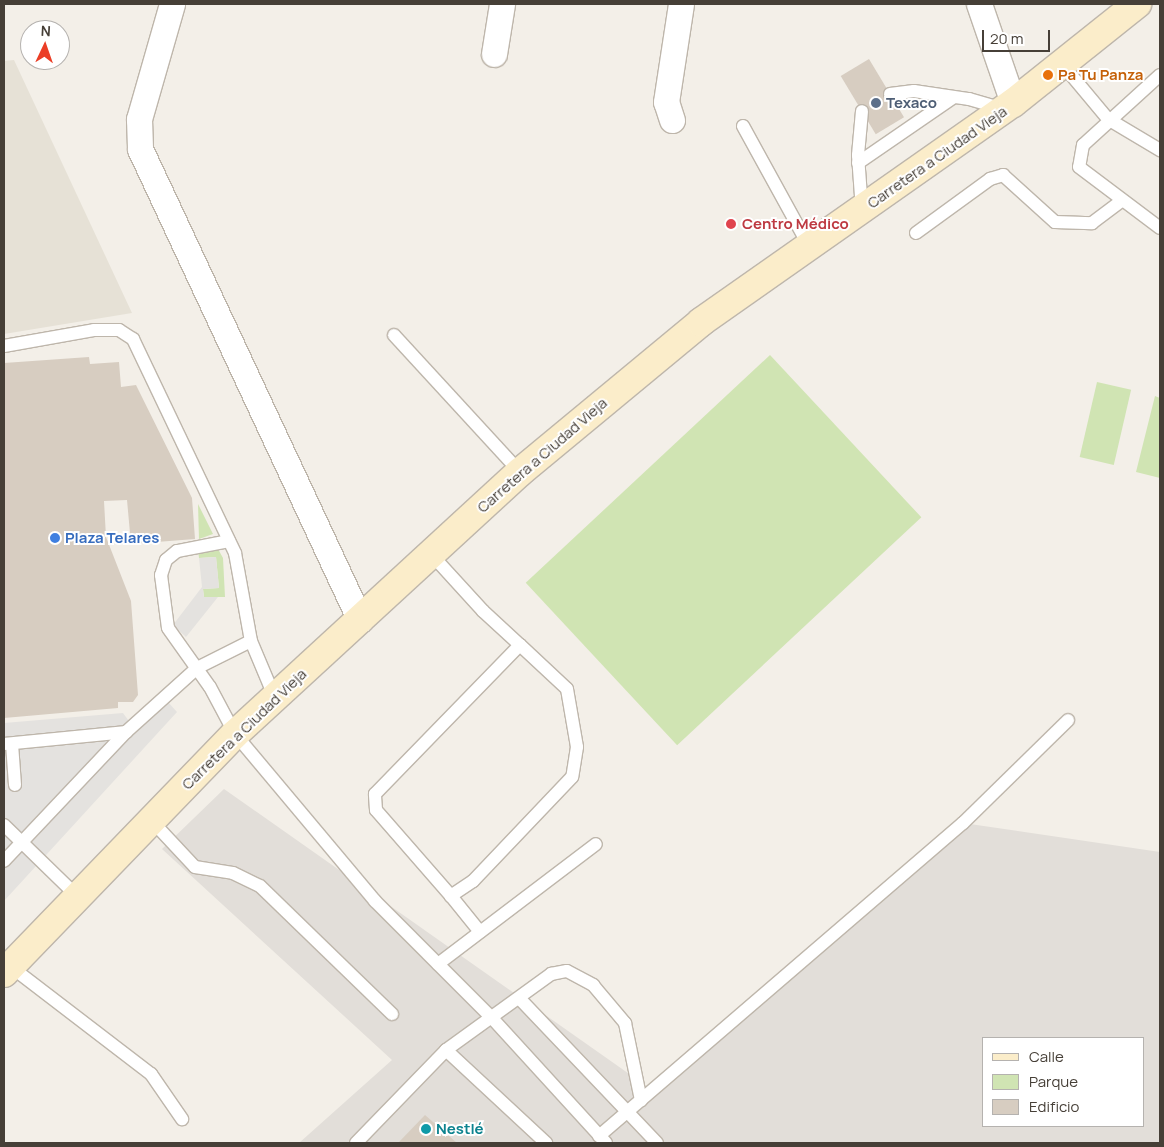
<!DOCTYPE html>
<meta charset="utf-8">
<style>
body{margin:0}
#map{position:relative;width:1164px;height:1147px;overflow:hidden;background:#f3efe8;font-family:Manrope,sans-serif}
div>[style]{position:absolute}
.residential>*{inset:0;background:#e6e1d6}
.industrial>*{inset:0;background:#e2ded9}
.green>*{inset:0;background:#d0e4b3;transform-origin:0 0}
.parking>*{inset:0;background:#e4e2df}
.building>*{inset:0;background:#d7cdc1;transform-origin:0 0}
.roads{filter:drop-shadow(1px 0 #beb6ab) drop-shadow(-1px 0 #beb6ab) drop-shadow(0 1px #beb6ab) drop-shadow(0 -1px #beb6ab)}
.lane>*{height:12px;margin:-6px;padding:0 6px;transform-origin:6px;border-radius:6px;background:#fff}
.street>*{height:25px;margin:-12.5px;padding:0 12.5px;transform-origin:12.5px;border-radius:12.5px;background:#fff}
.secondary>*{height:28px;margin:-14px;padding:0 14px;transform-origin:14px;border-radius:14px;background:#fbedca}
.dots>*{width:14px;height:14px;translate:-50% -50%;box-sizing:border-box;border:2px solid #fff;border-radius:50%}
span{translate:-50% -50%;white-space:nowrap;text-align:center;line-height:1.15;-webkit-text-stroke:4px #fff;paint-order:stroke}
.food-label{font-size:15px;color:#c56008;font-weight:700}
.left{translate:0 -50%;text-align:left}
.service-label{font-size:15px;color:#4e5e75;font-weight:700}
.street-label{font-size:15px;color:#463f37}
.health-label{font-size:15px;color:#be3a42;font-weight:700}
.shop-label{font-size:15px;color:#366cbe;font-weight:700}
.culture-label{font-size:15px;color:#0d838f;font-weight:700}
.frame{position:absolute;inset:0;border:5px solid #463f37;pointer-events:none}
.legend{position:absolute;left:982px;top:1037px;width:162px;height:90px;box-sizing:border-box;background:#fff;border:1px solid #b5b2af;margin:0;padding:6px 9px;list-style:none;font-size:15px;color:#463f37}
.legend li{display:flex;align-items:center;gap:10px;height:25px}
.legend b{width:25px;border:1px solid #b5b2af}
.north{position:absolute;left:20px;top:20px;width:50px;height:50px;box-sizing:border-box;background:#fff;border:1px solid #b5b2af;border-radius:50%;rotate:3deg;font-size:14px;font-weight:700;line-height:20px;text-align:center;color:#463f37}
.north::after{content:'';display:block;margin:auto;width:18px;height:22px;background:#eb3e26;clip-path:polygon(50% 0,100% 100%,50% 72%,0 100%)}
.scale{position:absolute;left:982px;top:30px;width:68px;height:22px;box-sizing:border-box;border:2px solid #463f37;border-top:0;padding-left:6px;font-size:15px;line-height:18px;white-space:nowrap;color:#463f37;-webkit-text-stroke:4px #fff;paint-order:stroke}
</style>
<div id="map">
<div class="residential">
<i style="clip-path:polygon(14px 60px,132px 313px,4px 334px,4px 61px)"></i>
</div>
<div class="industrial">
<i style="clip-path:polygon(evenodd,224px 789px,652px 1090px,963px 823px,1160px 852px,1160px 1143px,299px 1143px,392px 1060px,162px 849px,224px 789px,983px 1038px,1143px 1038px,1143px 1126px,983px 1126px,983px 1038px)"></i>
</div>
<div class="green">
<i style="left:770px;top:355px;width:222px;height:334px;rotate:47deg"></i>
<i style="left:1097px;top:382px;width:35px;height:77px;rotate:13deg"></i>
<i style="clip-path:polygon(1155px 396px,1160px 398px,1160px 478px,1136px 472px)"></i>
<i style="clip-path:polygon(198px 504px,213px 534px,199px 539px)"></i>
<i style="clip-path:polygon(198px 549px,218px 549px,223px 558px,225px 597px,204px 597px,203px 589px,219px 588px,216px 557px,199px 558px)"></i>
</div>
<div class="parking">
<i style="clip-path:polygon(216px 557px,219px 588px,203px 589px,204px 597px,218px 597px,186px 637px,173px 625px,202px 587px,199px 558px)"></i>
<i style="clip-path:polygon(167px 701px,177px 712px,4px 901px,4px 723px,123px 713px,134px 728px)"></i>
</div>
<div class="building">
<i style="left:869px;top:59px;width:68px;height:33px;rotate:59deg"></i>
<i style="clip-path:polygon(89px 357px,90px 364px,119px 362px,121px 387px,136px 385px,192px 498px,195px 539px,131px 544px,127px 500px,104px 501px,106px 537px,131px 601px,138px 695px,133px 702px,118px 702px,118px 708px,4px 718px,4px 363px)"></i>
<i style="clip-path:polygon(425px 1115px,457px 1143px,398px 1143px)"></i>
</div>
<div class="roads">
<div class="lane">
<i style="left:1062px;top:64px;width:72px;rotate:50.1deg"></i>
<i style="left:1108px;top:119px;width:61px;rotate:30.8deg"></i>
<i style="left:1160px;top:75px;width:104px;rotate:137.7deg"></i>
<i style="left:1083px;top:145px;width:22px;rotate:100deg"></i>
<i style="left:1079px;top:167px;width:101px;rotate:37deg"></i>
<i style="left:890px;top:94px;width:24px;rotate:-7deg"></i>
<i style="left:914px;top:91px;width:56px;rotate:8.3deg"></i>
<i style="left:969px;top:99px;width:35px;rotate:16deg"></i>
<i style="left:743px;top:126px;width:137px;rotate:61.2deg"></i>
<i style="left:858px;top:163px;width:116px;rotate:-34.5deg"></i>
<i style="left:862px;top:210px;width:55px;rotate:-94.2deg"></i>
<i style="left:858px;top:155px;width:44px;rotate:-84.8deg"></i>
<i style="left:916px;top:233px;width:92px;rotate:-36.1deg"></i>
<i style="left:990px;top:179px;width:14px;rotate:-17deg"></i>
<i style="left:1003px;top:175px;width:70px;rotate:42.1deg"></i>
<i style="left:1055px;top:222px;width:37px;rotate:2deg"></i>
<i style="left:1092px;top:223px;width:35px;rotate:-37deg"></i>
<i style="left:394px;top:335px;width:186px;rotate:47.4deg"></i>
<i style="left:4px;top:346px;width:91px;rotate:-10.1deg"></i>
<i style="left:94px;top:330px;width:25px"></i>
<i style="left:119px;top:330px;width:17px;rotate:33deg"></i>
<i style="left:133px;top:339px;width:237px;rotate:64.5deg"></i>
<i style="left:235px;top:553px;width:89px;rotate:79.7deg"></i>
<i style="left:251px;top:641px;width:62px;rotate:67.2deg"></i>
<i style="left:229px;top:541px;width:53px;rotate:169.1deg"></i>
<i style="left:177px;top:551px;width:14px;rotate:141deg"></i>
<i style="left:166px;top:560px;width:16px;rotate:108deg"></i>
<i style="left:161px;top:575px;width:53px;rotate:82.5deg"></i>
<i style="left:168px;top:628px;width:72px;rotate:54.6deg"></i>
<i style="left:210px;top:687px;width:53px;rotate:62deg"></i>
<i style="left:235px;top:734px;width:218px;rotate:50deg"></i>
<i style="left:375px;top:901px;width:165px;rotate:45deg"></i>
<i style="left:492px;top:1018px;width:169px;rotate:47.6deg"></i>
<i style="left:431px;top:554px;width:77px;rotate:47.6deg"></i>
<i style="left:483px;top:611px;width:50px;rotate:42.6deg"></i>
<i style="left:520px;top:645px;width:64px;rotate:43.1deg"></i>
<i style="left:567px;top:689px;width:59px;rotate:80.2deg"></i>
<i style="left:577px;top:747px;width:30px;rotate:99deg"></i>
<i style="left:572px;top:777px;width:144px;rotate:133.6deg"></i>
<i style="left:473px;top:881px;width:27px;rotate:146deg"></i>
<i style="left:451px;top:896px;width:114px;rotate:-131.1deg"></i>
<i style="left:376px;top:810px;width:16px;rotate:-94deg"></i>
<i style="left:375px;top:794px;width:208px;rotate:-45.8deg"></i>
<i style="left:4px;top:744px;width:123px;rotate:-5.6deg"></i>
<i style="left:12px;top:744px;width:41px;rotate:85.8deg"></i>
<i style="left:151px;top:820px;width:64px;rotate:46.9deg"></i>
<i style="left:195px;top:867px;width:38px;rotate:9deg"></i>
<i style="left:233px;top:873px;width:30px;rotate:26deg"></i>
<i style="left:260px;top:886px;width:184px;rotate:44.1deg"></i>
<i style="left:4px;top:825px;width:102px;rotate:44.2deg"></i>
<i style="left:4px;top:861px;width:178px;rotate:-46.6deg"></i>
<i style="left:126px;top:732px;width:96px;rotate:-42deg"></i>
<i style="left:197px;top:668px;width:60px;rotate:-26.6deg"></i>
<i style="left:451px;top:896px;width:46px;rotate:51.1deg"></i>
<i style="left:438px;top:964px;width:198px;rotate:-37.2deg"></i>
<i style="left:10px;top:966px;width:178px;rotate:37.5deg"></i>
<i style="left:151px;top:1074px;width:55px;rotate:55.4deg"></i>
<i style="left:519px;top:998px;width:200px;rotate:46.4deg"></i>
<i style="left:446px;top:1050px;width:137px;rotate:42.9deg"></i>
<i style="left:599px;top:1136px;width:480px;rotate:-40.7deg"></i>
<i style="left:963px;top:823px;width:147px;rotate:-44.4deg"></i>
<i style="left:356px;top:1143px;width:129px;rotate:-45.9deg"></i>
<i style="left:446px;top:1050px;width:130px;rotate:-35.9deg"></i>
<i style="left:551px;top:974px;width:16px;rotate:-11deg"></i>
<i style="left:567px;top:971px;width:30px;rotate:28deg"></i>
<i style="left:593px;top:985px;width:50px;rotate:49.9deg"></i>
<i style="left:625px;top:1023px;width:79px;rotate:78.3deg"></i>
</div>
<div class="street">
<i style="left:172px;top:4px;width:120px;rotate:106deg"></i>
<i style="left:139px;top:119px;width:30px;rotate:88deg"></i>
<i style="left:140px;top:149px;width:520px;rotate:64.96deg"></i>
<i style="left:979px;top:4px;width:105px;rotate:71deg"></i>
<i style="left:494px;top:54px;width:51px;rotate:-80.9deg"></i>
<i style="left:672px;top:120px;width:19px;rotate:-108deg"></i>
<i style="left:666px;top:102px;width:99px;rotate:-81.3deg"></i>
</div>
<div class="secondary">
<i style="left:4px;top:973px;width:332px;rotate:-46deg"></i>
<i style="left:235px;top:734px;width:387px;rotate:-42.6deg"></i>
<i style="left:520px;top:472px;width:235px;rotate:-39.6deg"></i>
<i style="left:701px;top:322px;width:381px;rotate:-35.1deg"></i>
<i style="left:1013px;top:103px;width:159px;rotate:-38.6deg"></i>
</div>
</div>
<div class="dots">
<i style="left:1048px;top:75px;background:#e8710a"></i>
<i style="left:876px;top:103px;background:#5c6f8a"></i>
<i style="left:731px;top:224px;background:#e0444e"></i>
<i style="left:55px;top:538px;background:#3f7fe0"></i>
<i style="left:426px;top:1129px;background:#0f9aa8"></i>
</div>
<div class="food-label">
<span class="left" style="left:1058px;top:75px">Pa Tu Panza</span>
</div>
<div class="service-label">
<span class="left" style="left:886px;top:103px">Texaco</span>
</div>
<div class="street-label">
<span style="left:937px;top:157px;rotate:-35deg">Carretera a Ciudad Vieja</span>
<span style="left:542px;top:455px;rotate:-41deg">Carretera a Ciudad Vieja</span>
<span style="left:244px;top:729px;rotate:-44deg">Carretera a Ciudad Vieja</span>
</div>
<div class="health-label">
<span class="left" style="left:742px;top:224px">Centro Médico</span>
</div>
<div class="shop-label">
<span class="left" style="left:65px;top:538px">Plaza Telares</span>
</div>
<div class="culture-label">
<span class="left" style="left:436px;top:1129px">Nestlé</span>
</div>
<div class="frame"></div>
<ul class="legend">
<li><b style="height:6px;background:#fbedca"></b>Calle</li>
<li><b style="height:14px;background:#d0e4b3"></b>Parque</li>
<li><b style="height:14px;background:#d7cdc1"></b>Edificio</li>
</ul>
<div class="north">N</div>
<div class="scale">20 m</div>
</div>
